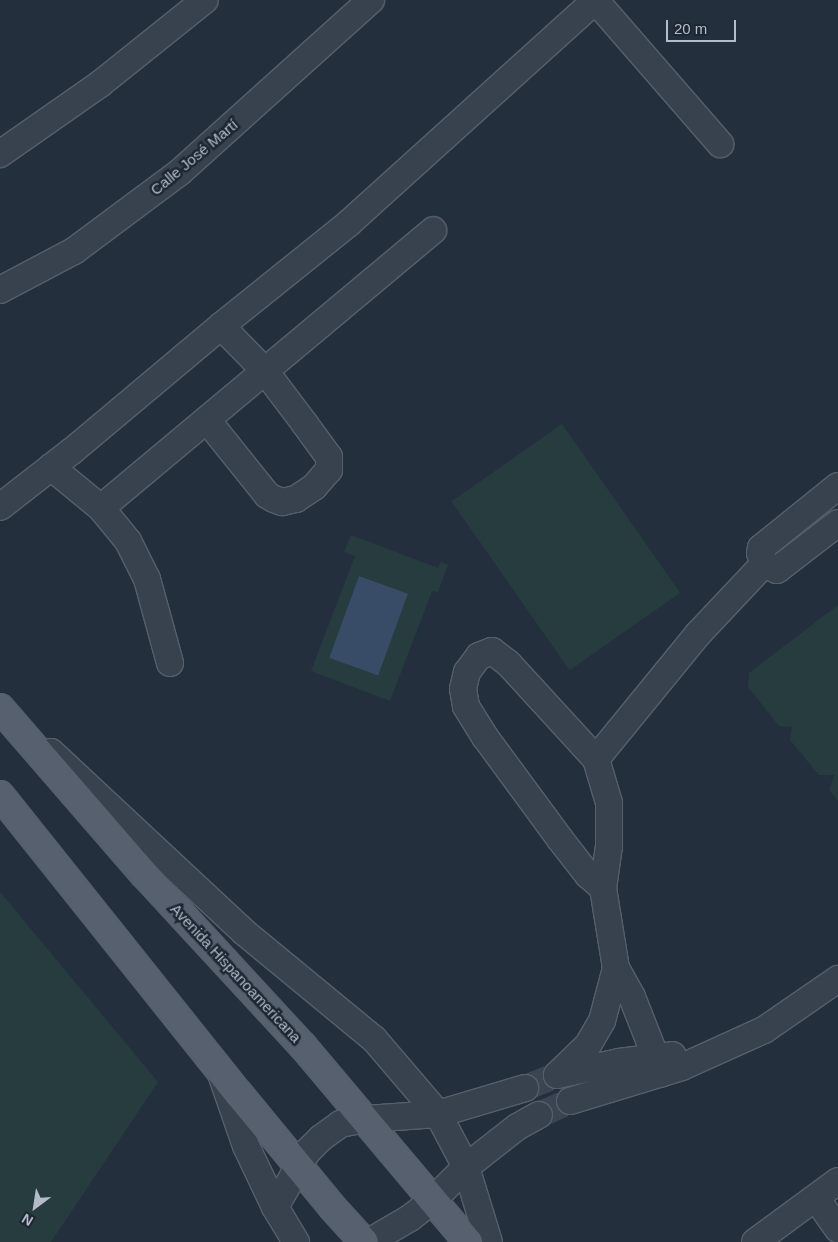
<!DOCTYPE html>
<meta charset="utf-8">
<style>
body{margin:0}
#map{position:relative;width:838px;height:1242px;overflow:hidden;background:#242f3e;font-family:Arial,sans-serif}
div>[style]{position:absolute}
.green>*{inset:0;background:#263c3f;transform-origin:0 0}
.water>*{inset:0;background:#394c67;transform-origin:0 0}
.minor-tunnel>*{height:26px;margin-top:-13px;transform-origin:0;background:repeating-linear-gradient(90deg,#3a4453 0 26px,transparent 0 39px)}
.roads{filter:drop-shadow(1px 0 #565f6c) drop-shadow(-1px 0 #565f6c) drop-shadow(0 1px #565f6c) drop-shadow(0 -1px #565f6c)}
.minor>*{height:26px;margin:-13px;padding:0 13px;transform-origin:13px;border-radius:13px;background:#38414e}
.major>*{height:28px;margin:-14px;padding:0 14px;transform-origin:14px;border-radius:14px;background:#56606e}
span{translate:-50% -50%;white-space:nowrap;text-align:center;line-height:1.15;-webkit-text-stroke:5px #1d2633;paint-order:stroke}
.street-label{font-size:15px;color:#b4bcc9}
.north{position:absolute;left:10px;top:1182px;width:50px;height:50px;-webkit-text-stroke:4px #1d2633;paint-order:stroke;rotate:211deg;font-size:14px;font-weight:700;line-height:20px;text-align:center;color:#b4bcc9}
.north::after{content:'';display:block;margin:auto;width:18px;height:22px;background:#b4bcc9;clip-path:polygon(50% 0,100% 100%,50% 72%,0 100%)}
.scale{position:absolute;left:666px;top:20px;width:70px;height:22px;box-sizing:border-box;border:2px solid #b4bcc9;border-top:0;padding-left:6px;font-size:15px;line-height:18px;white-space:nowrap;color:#b4bcc9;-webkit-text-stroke:4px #1d2633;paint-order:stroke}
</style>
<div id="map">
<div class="green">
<i style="left:562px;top:424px;width:206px;height:135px;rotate:55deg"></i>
<i style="clip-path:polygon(351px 535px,438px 568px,441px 562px,448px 565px,438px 592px,432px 591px,390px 701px,311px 671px,355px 556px,344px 552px)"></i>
<i style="clip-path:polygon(838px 605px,838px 801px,829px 790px,834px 775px,819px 775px,790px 740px,792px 727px,779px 726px,748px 687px,749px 673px)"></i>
<i style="clip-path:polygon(0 892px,158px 1082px,51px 1242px,0 1242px)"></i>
</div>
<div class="water">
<i style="left:359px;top:576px;width:52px;height:87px;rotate:20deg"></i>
</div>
<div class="minor-tunnel">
<i style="left:525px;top:1088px;width:35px;rotate:-22deg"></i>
<i style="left:539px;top:1115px;width:34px;rotate:-24deg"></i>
</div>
<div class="roads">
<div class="minor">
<i style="left:595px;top:0;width:191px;rotate:49deg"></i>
<i style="left:0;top:154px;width:122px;rotate:-35deg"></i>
<i style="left:100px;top:84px;width:134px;rotate:-38.7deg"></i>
<i style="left:0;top:290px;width:84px;rotate:-27.8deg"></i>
<i style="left:74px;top:251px;width:132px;rotate:-36.7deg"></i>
<i style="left:180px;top:172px;width:257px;rotate:-42deg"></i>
<i style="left:207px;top:420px;width:96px;rotate:51.3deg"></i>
<i style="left:267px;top:495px;width:8px;rotate:30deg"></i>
<i style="left:274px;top:499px;width:9px;rotate:21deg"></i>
<i style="left:282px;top:502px;width:14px;rotate:-12deg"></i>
<i style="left:296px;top:499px;width:22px;rotate:-34deg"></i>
<i style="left:314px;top:487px;width:23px;rotate:-49deg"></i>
<i style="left:329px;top:470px;width:13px;rotate:-90deg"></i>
<i style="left:329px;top:457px;width:41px;rotate:-126deg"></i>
<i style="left:305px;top:424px;width:66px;rotate:-127deg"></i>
<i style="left:265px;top:371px;width:63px;rotate:-134.4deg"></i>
<i style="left:51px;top:467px;width:65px;rotate:39.4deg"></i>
<i style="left:838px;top:486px;width:99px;rotate:141.2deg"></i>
<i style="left:761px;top:548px;width:5px;rotate:101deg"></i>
<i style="left:760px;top:553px;width:12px;rotate:70deg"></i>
<i style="left:764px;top:564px;width:14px;rotate:25deg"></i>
<i style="left:777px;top:570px;width:77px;rotate:-37.6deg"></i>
<i style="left:0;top:507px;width:91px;rotate:-37.9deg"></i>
<i style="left:72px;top:451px;width:194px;rotate:-40deg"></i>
<i style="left:221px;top:326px;width:164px;rotate:-38.8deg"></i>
<i style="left:349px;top:223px;width:333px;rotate:-42.1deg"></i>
<i style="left:170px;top:663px;width:87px;rotate:-105.3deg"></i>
<i style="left:147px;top:579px;width:42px;rotate:-116.6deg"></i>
<i style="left:128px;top:541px;width:43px;rotate:-129.3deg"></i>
<i style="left:101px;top:508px;width:433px;rotate:-39.9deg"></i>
<i style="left:51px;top:752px;width:264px;rotate:43deg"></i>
<i style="left:244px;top:932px;width:168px;rotate:39.5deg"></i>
<i style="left:374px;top:1039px;width:99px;rotate:49.5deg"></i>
<i style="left:438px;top:1114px;width:60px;rotate:62.2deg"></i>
<i style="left:466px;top:1167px;width:78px;rotate:73deg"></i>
<i style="left:596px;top:759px;width:161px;rotate:-50.8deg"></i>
<i style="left:698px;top:634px;width:96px;rotate:-46.7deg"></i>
<i style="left:603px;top:888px;width:20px;rotate:-139deg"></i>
<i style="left:588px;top:875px;width:46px;rotate:-127.9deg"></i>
<i style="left:560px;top:839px;width:127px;rotate:-126.3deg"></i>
<i style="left:485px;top:737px;width:36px;rotate:-122deg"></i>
<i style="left:466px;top:706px;width:17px;rotate:-100deg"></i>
<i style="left:463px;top:689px;width:17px;rotate:-77deg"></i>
<i style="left:467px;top:672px;width:20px;rotate:-53deg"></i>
<i style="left:479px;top:656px;width:14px;rotate:-21deg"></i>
<i style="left:492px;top:651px;width:20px;rotate:37deg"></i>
<i style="left:508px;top:663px;width:130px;rotate:47.5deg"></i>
<i style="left:596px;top:759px;width:46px;rotate:73.5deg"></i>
<i style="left:609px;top:803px;width:43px;rotate:90deg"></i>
<i style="left:609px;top:846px;width:42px;rotate:98.1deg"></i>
<i style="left:603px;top:888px;width:81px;rotate:80.8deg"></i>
<i style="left:616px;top:968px;width:33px;rotate:61deg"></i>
<i style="left:632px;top:997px;width:82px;rotate:68.5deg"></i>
<i style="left:221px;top:1074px;width:76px;rotate:70.9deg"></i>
<i style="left:246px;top:1146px;width:68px;rotate:64.6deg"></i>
<i style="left:275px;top:1207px;width:41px;rotate:59deg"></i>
<i style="left:557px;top:1075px;width:63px;rotate:-11.8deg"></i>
<i style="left:619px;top:1062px;width:54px;rotate:-7.4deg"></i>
<i style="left:557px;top:1075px;width:43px;rotate:-44.1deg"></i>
<i style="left:588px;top:1045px;width:28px;rotate:-60deg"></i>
<i style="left:602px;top:1021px;width:55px;rotate:-75.2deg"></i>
<i style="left:570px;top:1101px;width:117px;rotate:-16.9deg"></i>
<i style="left:682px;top:1067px;width:90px;rotate:-24.3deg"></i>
<i style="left:764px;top:1030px;width:90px;rotate:-34.6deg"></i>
<i style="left:816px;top:1198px;width:38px;rotate:55deg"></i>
<i style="left:275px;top:1207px;width:64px;rotate:-59.8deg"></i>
<i style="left:307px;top:1152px;width:20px;rotate:-45deg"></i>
<i style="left:321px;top:1138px;width:24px;rotate:-36deg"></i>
<i style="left:340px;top:1124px;width:26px;rotate:-11deg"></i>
<i style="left:366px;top:1119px;width:72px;rotate:-4deg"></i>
<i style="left:438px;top:1114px;width:91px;rotate:-16.6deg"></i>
<i style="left:369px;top:1242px;width:48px;rotate:-30.3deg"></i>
<i style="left:410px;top:1218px;width:31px;rotate:-38deg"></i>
<i style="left:434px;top:1199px;width:45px;rotate:-45deg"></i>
<i style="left:466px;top:1167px;width:65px;rotate:-38.1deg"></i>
<i style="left:517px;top:1127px;width:25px;rotate:-29deg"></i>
<i style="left:755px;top:1242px;width:103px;rotate:-36.3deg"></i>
</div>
<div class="major">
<i style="left:0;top:708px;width:220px;rotate:49.1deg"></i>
<i style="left:144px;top:874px;width:233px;rotate:47.3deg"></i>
<i style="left:302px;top:1045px;width:258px;rotate:49.9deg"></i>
<i style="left:0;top:795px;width:383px;rotate:51.4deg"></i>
<i style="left:239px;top:1094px;width:146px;rotate:50.5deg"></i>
<i style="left:332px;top:1207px;width:47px;rotate:47.6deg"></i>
</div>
</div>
<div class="street-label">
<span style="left:194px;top:157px;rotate:-40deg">Calle José Martí</span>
<span style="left:236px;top:973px;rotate:47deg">Avenida Hispanoamericana</span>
</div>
<div class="north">N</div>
<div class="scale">20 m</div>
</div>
